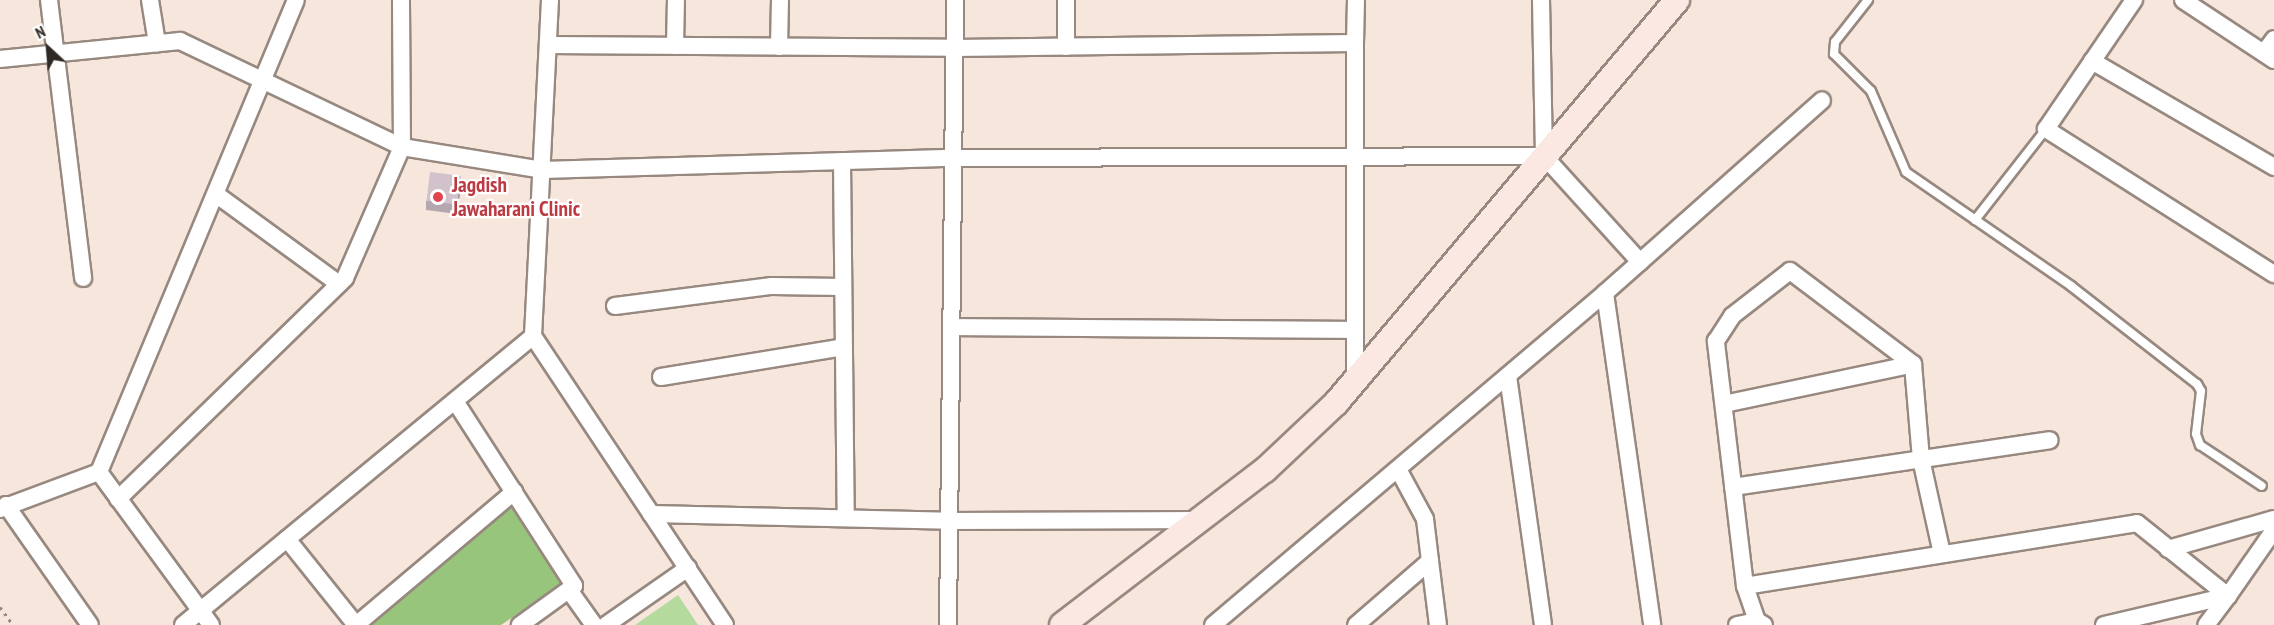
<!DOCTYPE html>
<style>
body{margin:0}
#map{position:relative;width:2274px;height:625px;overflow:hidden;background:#f6e6dc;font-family:"PT Sans Narrow",sans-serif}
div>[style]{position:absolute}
.green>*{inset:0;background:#b5da9e}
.forest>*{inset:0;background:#98c57c}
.path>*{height:3px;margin-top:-1.5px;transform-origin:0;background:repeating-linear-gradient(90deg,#958a83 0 3px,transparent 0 7.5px)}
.roads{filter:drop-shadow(2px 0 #978980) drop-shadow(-2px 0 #978980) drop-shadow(0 2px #978980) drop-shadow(0 -2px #978980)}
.service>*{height:8px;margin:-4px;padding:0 4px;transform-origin:4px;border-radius:4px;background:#fff}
.minor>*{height:16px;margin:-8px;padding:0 8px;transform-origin:8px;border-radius:8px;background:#fff}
.secondary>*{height:24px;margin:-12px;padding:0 12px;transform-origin:12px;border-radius:12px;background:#fce8e2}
.wall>*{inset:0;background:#b4a7af}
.shaded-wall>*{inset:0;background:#92888f}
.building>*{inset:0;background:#d1c2cc;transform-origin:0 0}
.dots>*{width:16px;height:16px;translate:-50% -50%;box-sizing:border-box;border:3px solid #fff;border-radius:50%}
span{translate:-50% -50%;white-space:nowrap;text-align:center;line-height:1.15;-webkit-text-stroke:4.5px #fff;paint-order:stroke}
.health-label{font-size:21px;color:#be3a42;font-weight:700}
.left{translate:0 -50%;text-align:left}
.north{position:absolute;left:18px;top:18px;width:60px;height:60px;-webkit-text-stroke:4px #fff;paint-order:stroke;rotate:334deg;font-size:16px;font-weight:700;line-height:24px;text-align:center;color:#302a26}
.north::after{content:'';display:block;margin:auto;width:21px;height:27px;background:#302a26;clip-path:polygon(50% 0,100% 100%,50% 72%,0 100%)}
</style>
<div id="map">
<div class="green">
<i style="clip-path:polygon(678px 595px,698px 625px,635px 625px)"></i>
</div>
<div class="forest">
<i style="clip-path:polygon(510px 505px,566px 581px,501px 625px,368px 625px)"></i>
</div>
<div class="path">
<i style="left:0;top:607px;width:22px;rotate:54deg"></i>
</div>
<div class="roads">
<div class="service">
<i style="left:1868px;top:0;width:53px;rotate:128.2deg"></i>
<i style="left:1835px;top:42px;width:12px;rotate:95deg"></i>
<i style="left:1834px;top:54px;width:52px;rotate:45deg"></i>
<i style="left:1871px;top:91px;width:88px;rotate:66.6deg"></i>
<i style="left:1906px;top:172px;width:201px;rotate:34.6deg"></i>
<i style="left:2071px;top:286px;width:160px;rotate:37.9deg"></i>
<i style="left:2197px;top:384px;width:8px;rotate:60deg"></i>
<i style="left:2201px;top:391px;width:43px;rotate:96.6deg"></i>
<i style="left:2196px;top:434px;width:12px;rotate:70deg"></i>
<i style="left:2200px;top:445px;width:74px;rotate:33.5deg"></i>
<i style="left:1975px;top:220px;width:115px;rotate:-52deg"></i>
</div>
<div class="minor">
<i style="left:49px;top:0;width:280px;rotate:83deg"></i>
<i style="left:150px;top:0;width:44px;rotate:80.8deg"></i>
<i style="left:550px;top:0;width:336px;rotate:92.9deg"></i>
<i style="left:533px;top:336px;width:347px;rotate:56.4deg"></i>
<i style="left:1066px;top:0;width:47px;rotate:90deg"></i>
<i style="left:1541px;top:0;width:156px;rotate:88.9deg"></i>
<i style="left:1544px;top:156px;width:143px;rotate:47.8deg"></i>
<i style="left:2134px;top:0;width:156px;rotate:124.3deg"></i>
<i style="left:2046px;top:129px;width:270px;rotate:32.5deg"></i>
<i style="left:2183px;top:0;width:109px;rotate:33.4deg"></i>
<i style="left:1355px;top:43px;width:338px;rotate:90deg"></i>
<i style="left:548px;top:45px;width:407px;rotate:0.4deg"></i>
<i style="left:955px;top:48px;width:400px;rotate:-0.7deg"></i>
<i style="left:1355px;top:43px;width:43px;rotate:-88.7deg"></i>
<i style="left:675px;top:46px;width:46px;rotate:-88.8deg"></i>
<i style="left:779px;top:47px;width:47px;rotate:-88.8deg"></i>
<i style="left:2264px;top:53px;width:17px;rotate:-54deg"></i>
<i style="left:0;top:59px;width:181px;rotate:-5.7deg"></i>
<i style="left:180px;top:41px;width:246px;rotate:25.5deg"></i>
<i style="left:402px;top:147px;width:142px;rotate:9.3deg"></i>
<i style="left:542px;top:170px;width:411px;rotate:-1.7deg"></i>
<i style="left:953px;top:158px;width:591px;rotate:-0.19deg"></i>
<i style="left:2092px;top:61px;width:211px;rotate:30.2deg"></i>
<i style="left:842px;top:161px;width:357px;rotate:89.4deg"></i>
<i style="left:217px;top:195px;width:151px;rotate:36.1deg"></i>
<i style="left:1605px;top:293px;width:335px;rotate:81.9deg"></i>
<i style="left:615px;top:306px;width:158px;rotate:-7.3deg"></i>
<i style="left:772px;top:286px;width:71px;rotate:0.8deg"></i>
<i style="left:951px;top:327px;width:404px;rotate:0.4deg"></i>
<i style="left:1508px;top:376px;width:251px;rotate:82deg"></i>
<i style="left:661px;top:377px;width:185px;rotate:-9.3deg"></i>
<i style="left:455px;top:401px;width:220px;rotate:57.2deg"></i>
<i style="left:574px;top:586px;width:67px;rotate:144.2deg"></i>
<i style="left:1724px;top:404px;width:193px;rotate:-11.9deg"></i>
<i style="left:1398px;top:469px;width:57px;rotate:61.6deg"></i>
<i style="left:1425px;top:519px;width:42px;rotate:83.2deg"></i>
<i style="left:1733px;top:487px;width:320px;rotate:-8.4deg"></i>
<i style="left:118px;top:499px;width:317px;rotate:-44.2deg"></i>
<i style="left:345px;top:278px;width:143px;rotate:-66.5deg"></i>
<i style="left:402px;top:147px;width:147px;rotate:-90.4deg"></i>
<i style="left:6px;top:505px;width:146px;rotate:55deg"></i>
<i style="left:0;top:509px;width:106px;rotate:-20.5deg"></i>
<i style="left:651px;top:514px;width:298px;rotate:1.3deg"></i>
<i style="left:949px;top:521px;width:251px;rotate:-0.2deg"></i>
<i style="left:2168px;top:549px;width:110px;rotate:-15.8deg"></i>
<i style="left:1745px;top:586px;width:397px;rotate:-9.1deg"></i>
<i style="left:2137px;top:523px;width:117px;rotate:38.7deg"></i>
<i style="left:2228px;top:596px;width:80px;rotate:-55.1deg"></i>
<i style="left:569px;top:590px;width:43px;rotate:54.5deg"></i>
<i style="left:1757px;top:621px;width:37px;rotate:-109deg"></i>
<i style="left:1745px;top:586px;width:247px;rotate:-96.8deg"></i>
<i style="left:1716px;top:341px;width:30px;rotate:-57deg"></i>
<i style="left:1732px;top:316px;width:73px;rotate:-37.8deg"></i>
<i style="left:1790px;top:271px;width:154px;rotate:37.1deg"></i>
<i style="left:1913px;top:364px;width:95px;rotate:85.2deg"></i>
<i style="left:1921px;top:459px;width:97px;rotate:77.5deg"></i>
<i style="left:183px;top:625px;width:135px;rotate:-39.6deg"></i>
<i style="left:211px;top:625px;width:190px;rotate:-126.2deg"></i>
<i style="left:99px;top:472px;width:511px;rotate:-67.35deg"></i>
<i style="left:356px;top:625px;width:110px;rotate:-128.7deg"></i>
<i style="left:287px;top:539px;width:319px;rotate:-39.5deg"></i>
<i style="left:356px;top:625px;width:207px;rotate:-40.1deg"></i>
<i style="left:606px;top:625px;width:100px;rotate:-34.8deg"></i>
<i style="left:948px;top:625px;width:625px;rotate:-89.36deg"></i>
<i style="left:1213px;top:625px;width:514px;rotate:-40.26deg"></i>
<i style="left:1605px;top:293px;width:290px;rotate:-41.6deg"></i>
<i style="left:1356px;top:625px;width:98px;rotate:-40.9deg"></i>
<i style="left:1430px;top:561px;width:64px;rotate:82.9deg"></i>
<i style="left:1737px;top:625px;width:20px;rotate:-11deg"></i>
<i style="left:1757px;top:621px;width:8px;rotate:30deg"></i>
<i style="left:2104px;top:625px;width:127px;rotate:-13.2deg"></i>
<i style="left:2228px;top:596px;width:36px;rotate:127deg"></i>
</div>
<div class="secondary">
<i style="left:1062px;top:625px;width:255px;rotate:-37.4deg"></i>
<i style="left:1265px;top:470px;width:98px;rotate:-43.3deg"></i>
<i style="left:1336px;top:403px;width:528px;rotate:-49.76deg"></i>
</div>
</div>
<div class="wall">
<i style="clip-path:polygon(461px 185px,457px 214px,426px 210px,426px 201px)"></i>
</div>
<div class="shaded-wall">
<i style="clip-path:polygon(461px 176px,461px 185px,457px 214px,457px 205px)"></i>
</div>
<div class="building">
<i style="left:430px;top:172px;width:31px;height:29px;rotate:7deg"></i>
</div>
<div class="dots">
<i style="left:438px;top:197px;background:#e0444e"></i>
</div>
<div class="health-label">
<span class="left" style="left:452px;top:197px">Jagdish<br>Jawaharani Clinic</span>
</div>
<div class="north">N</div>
</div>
